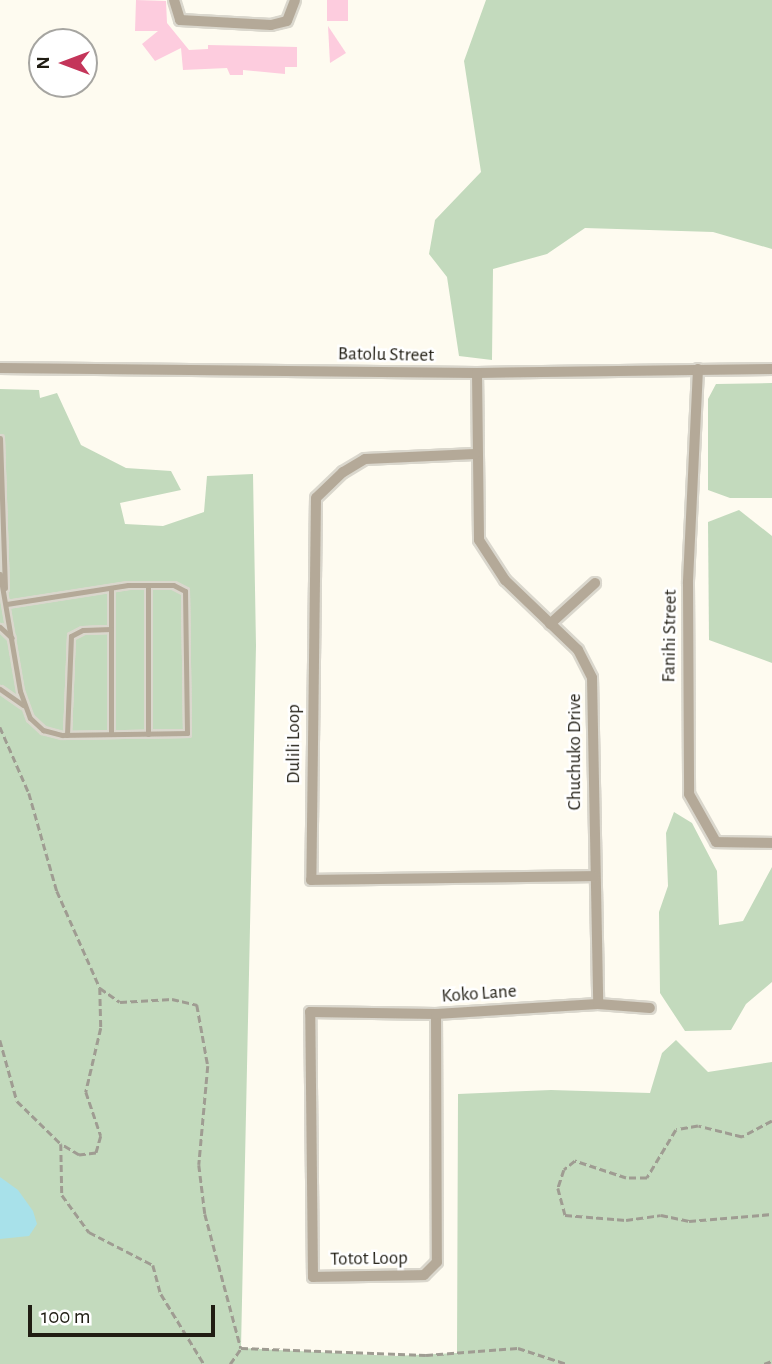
<!DOCTYPE html>
<style>
body{margin:0}
#map{position:relative;width:772px;height:1364px;overflow:hidden;background:#fefbf0;font-family:"Alegreya Sans",sans-serif}
div>[style]{position:absolute}
.green>*{inset:0;background:#c3dabd}
.water>*{inset:0;background:#a8e1ea}
.building>*{inset:0;background:#fdccde;transform-origin:0 0}
.path>*{height:2.5px;margin-top:-1.25px;transform-origin:0;background:repeating-linear-gradient(90deg,#9f9c92 0 7px,transparent 0 10.5px)}
.roads{filter:drop-shadow(2px 0 #dad7cd) drop-shadow(-2px 0 #dad7cd) drop-shadow(0 2px #dad7cd) drop-shadow(0 -2px #dad7cd)}
.lane>*{height:5px;margin:-2.5px;padding:0 2.5px;transform-origin:2.5px;border-radius:2.5px;background:#b4a998}
.street>*{height:10px;margin:-5px;padding:0 5px;transform-origin:5px;border-radius:5px;background:#b4a998}
span{translate:-50% -50%;white-space:nowrap;text-align:center;line-height:1.15;-webkit-text-stroke:5px #fff;paint-order:stroke}
.street-label{font-size:19px;color:#201d13}
.north{position:absolute;left:28px;top:28px;width:70px;height:70px;box-sizing:border-box;background:#fff;border:2px solid #a6a5a1;border-radius:50%;rotate:270deg;font-size:19px;font-weight:700;line-height:28px;text-align:center;color:#201d13}
.north::after{content:'';display:block;margin:auto;width:24px;height:32px;background:#c4355a;clip-path:polygon(50% 0,100% 100%,50% 72%,0 100%)}
.scale{position:absolute;left:28px;top:1305px;width:187px;height:32px;box-sizing:border-box;border:4px solid #201d13;border-top:0;padding-left:9px;font-size:21px;line-height:24px;white-space:nowrap;color:#201d13;-webkit-text-stroke:5px #fff;paint-order:stroke}
</style>
<div id="map">
<div class="green">
<i style="clip-path:polygon(486px 0,772px 0,772px 249px,713px 232px,585px 228px,547px 254px,493px 269px,492px 360px,459px 356px,447px 277px,429px 254px,435px 220px,481px 172px,464px 61px)"></i>
<i style="clip-path:polygon(772px 383px,772px 498px,730px 498px,708px 490px,708px 399px,716px 384px)"></i>
<i style="clip-path:polygon(0 389px,39px 390px,40px 398px,57px 393px,81px 445px,126px 468px,171px 471px,181px 490px,120px 503px,125px 524px,163px 526px,204px 512px,207px 476px,253px 474px,256px 646px,241px 1348px,394px 1356px,457px 1353px,458px 1094px,551px 1090px,650px 1093px,662px 1053px,676px 1040px,708px 1072px,772px 1062px,772px 1364px,0 1364px)"></i>
<i style="clip-path:polygon(739px 510px,772px 536px,772px 663px,709px 640px,708px 522px)"></i>
<i style="clip-path:polygon(674px 812px,692px 823px,717px 871px,719px 925px,743px 921px,772px 867px,772px 982px,746px 1004px,731px 1030px,685px 1031px,660px 993px,659px 912px,668px 886px,666px 833px)"></i>
</div>
<div class="water">
<i style="clip-path:polygon(0 1177px,18px 1190px,33px 1211px,37px 1224px,29px 1236px,0 1239px)"></i>
</div>
<div class="building">
<i style="clip-path:polygon(136px 0,166px 1px,167px 23px,189px 50px,208px 49px,208px 45px,297px 47px,297px 67px,285px 67px,285px 74px,243px 70px,243px 75px,230px 75px,227px 68px,183px 70px,181px 48px,155px 61px,142px 44px,158px 31px,135px 31px)"></i>
<i style="left:327px;top:0;width:21px;height:21px"></i>
<i style="clip-path:polygon(328px 26px,346px 53px,330px 63px)"></i>
</div>
<div class="path">
<i style="left:0;top:727px;width:72px;rotate:66.3deg"></i>
<i style="left:29px;top:793px;width:102px;rotate:74.1deg"></i>
<i style="left:57px;top:891px;width:106px;rotate:66.1deg"></i>
<i style="left:100px;top:988px;width:40px;rotate:88.6deg"></i>
<i style="left:101px;top:1028px;width:66px;rotate:103.2deg"></i>
<i style="left:86px;top:1092px;width:46px;rotate:71.2deg"></i>
<i style="left:101px;top:1136px;width:18px;rotate:106deg"></i>
<i style="left:96px;top:1153px;width:17px;rotate:173deg"></i>
<i style="left:79px;top:1155px;width:21px;rotate:-149deg"></i>
<i style="left:100px;top:988px;width:24px;rotate:35deg"></i>
<i style="left:120px;top:1002px;width:52px;rotate:-3.3deg"></i>
<i style="left:172px;top:999px;width:26px;rotate:13deg"></i>
<i style="left:197px;top:1005px;width:62px;rotate:79.8deg"></i>
<i style="left:208px;top:1066px;width:99px;rotate:95.2deg"></i>
<i style="left:199px;top:1165px;width:49px;rotate:83deg"></i>
<i style="left:205px;top:1214px;width:139px;rotate:75deg"></i>
<i style="left:0;top:1040px;width:63px;rotate:74.4deg"></i>
<i style="left:17px;top:1101px;width:62px;rotate:44.3deg"></i>
<i style="left:61px;top:1144px;width:51px;rotate:88.9deg"></i>
<i style="left:62px;top:1195px;width:46px;rotate:53.9deg"></i>
<i style="left:89px;top:1232px;width:72px;rotate:27.3deg"></i>
<i style="left:153px;top:1265px;width:30px;rotate:75deg"></i>
<i style="left:161px;top:1294px;width:82px;rotate:58.4deg"></i>
<i style="left:772px;top:1121px;width:34px;rotate:152deg"></i>
<i style="left:742px;top:1137px;width:45px;rotate:-166deg"></i>
<i style="left:698px;top:1126px;width:22px;rotate:170deg"></i>
<i style="left:676px;top:1130px;width:56px;rotate:121.1deg"></i>
<i style="left:647px;top:1178px;width:21px;rotate:180deg"></i>
<i style="left:626px;top:1178px;width:54px;rotate:-161.6deg"></i>
<i style="left:575px;top:1161px;width:14px;rotate:141deg"></i>
<i style="left:564px;top:1170px;width:19px;rotate:108deg"></i>
<i style="left:558px;top:1188px;width:28px;rotate:75deg"></i>
<i style="left:565px;top:1215px;width:61px;rotate:4.7deg"></i>
<i style="left:626px;top:1220px;width:35px;rotate:-8deg"></i>
<i style="left:661px;top:1215px;width:29px;rotate:12deg"></i>
<i style="left:689px;top:1221px;width:83px;rotate:-4.8deg"></i>
<i style="left:230px;top:1364px;width:19px;rotate:-55deg"></i>
<i style="left:241px;top:1348px;width:185px;rotate:2.2deg"></i>
<i style="left:426px;top:1355px;width:92px;rotate:-4.4deg"></i>
<i style="left:518px;top:1348px;width:52px;rotate:18.1deg"></i>
<i style="left:764px;top:1364px;width:9px;rotate:-21deg"></i>
</div>
<div class="roads">
<div class="lane">
<i style="left:0;top:438px;width:150px;rotate:88.1deg"></i>
<i style="left:0;top:574px;width:119px;rotate:80.3deg"></i>
<i style="left:20px;top:691px;width:29px;rotate:70deg"></i>
<i style="left:30px;top:718px;width:18px;rotate:43deg"></i>
<i style="left:43px;top:730px;width:20px;rotate:15deg"></i>
<i style="left:62px;top:735px;width:125px;rotate:-0.9deg"></i>
<i style="left:187px;top:733px;width:142px;rotate:-90.8deg"></i>
<i style="left:185px;top:591px;width:13px;rotate:-153deg"></i>
<i style="left:173px;top:585px;width:45px;rotate:180deg"></i>
<i style="left:128px;top:585px;width:123px;rotate:171.1deg"></i>
<i style="left:111px;top:588px;width:146px;rotate:90deg"></i>
<i style="left:0;top:627px;width:16px;rotate:43deg"></i>
<i style="left:0;top:689px;width:28px;rotate:35deg"></i>
<i style="left:148px;top:734px;width:149px;rotate:-90deg"></i>
<i style="left:67px;top:735px;width:99px;rotate:-87.7deg"></i>
<i style="left:71px;top:636px;width:13px;rotate:-27deg"></i>
<i style="left:83px;top:630px;width:28px;rotate:-2deg"></i>
</div>
<div class="street">
<i style="left:174px;top:0;width:21px;rotate:73deg"></i>
<i style="left:180px;top:20px;width:91px;rotate:3.1deg"></i>
<i style="left:271px;top:25px;width:16px;rotate:-14deg"></i>
<i style="left:287px;top:21px;width:22px;rotate:-69deg"></i>
<i style="left:0;top:368px;width:477px;rotate:0.6deg"></i>
<i style="left:477px;top:373px;width:295px;rotate:-0.8deg"></i>
<i style="left:698px;top:369px;width:215px;rotate:92.7deg"></i>
<i style="left:688px;top:584px;width:210px;rotate:89.7deg"></i>
<i style="left:689px;top:794px;width:55px;rotate:60.6deg"></i>
<i style="left:716px;top:842px;width:56px;rotate:1deg"></i>
<i style="left:477px;top:373px;width:167px;rotate:89.3deg"></i>
<i style="left:479px;top:540px;width:48px;rotate:57deg"></i>
<i style="left:505px;top:580px;width:101px;rotate:43.8deg"></i>
<i style="left:578px;top:650px;width:31px;rotate:63deg"></i>
<i style="left:592px;top:678px;width:326px;rotate:88.9deg"></i>
<i style="left:475px;top:454px;width:110px;rotate:177.4deg"></i>
<i style="left:365px;top:459px;width:26px;rotate:149deg"></i>
<i style="left:343px;top:472px;width:37px;rotate:136deg"></i>
<i style="left:316px;top:498px;width:382px;rotate:90.7deg"></i>
<i style="left:311px;top:880px;width:284px;rotate:-0.8deg"></i>
<i style="left:550px;top:624px;width:61px;rotate:-42.3deg"></i>
<i style="left:436px;top:1014px;width:248px;rotate:89.8deg"></i>
<i style="left:437px;top:1262px;width:18px;rotate:135deg"></i>
<i style="left:424px;top:1275px;width:111px;rotate:179deg"></i>
<i style="left:313px;top:1277px;width:265px;rotate:-90.6deg"></i>
<i style="left:310px;top:1012px;width:126px;rotate:0.9deg"></i>
<i style="left:436px;top:1014px;width:162px;rotate:-3.5deg"></i>
<i style="left:598px;top:1004px;width:52px;rotate:4.4deg"></i>
</div>
</div>
<div class="street-label">
<span style="left:386px;top:355px;rotate:1deg">Batolu Street</span>
<span style="left:670px;top:636px;rotate:-89deg">Fanihi Street</span>
<span style="left:294px;top:744px;rotate:-90deg">Dulili Loop</span>
<span style="left:575px;top:752px;rotate:-90deg">Chuchuko Drive</span>
<span style="left:479px;top:994px;rotate:-4deg">Koko Lane</span>
<span style="left:369px;top:1259px;rotate:-1deg">Totot Loop</span>
</div>
<div class="north">N</div>
<div class="scale">100 m</div>
</div>
